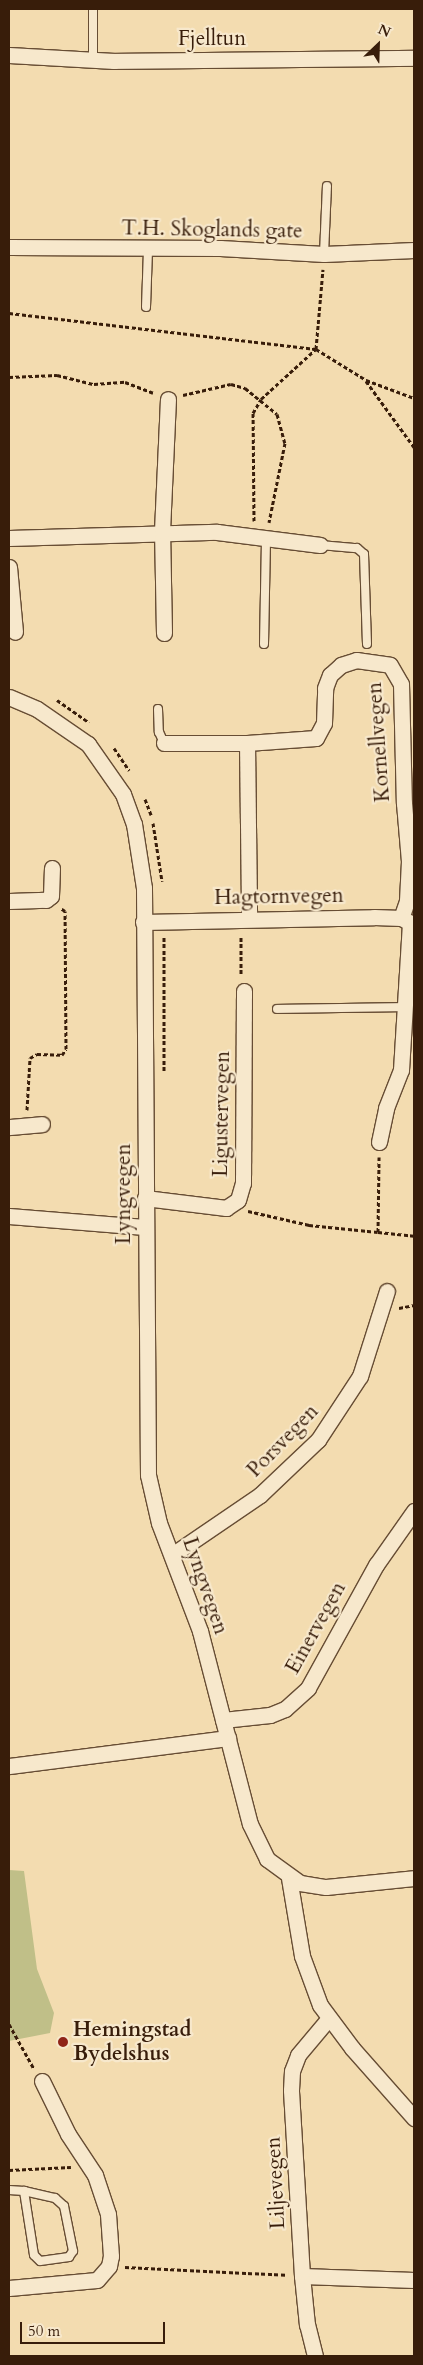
<!DOCTYPE html>
<style>
body{margin:0}
#map{position:relative;width:423px;height:2365px;overflow:hidden;background:#f3dcb0;font-family:Cardo,serif}
div>[style]{position:absolute}
.green>*{inset:0;background:#c0bf88}
.path>*{height:3px;margin-top:-1.5px;transform-origin:0;background:repeating-linear-gradient(90deg,#381d0a 0 4px,transparent 0 6.5px)}
.roads{filter:drop-shadow(1px 0 #674d34) drop-shadow(-1px 0 #674d34) drop-shadow(0 1px #674d34) drop-shadow(0 -1px #674d34)}
.service>*{height:8px;margin:-4px;padding:0 4px;transform-origin:4px;border-radius:4px;background:#f7e8cc}
.minor>*{height:15px;margin:-7.5px;padding:0 7.5px;transform-origin:7.5px;border-radius:7.5px;background:#f7e8cc}
.dots>*{width:14px;height:14px;translate:-50% -50%;box-sizing:border-box;border:2px solid #f7e8cc;border-radius:50%}
span{translate:-50% -50%;white-space:nowrap;text-align:center;line-height:1.15;-webkit-text-stroke:4.5px #f7e8cc;paint-order:stroke}
.street-label{font-size:21px;color:#381d0a}
.poi-label{font-size:21px;color:#381d0a;font-weight:700}
.left{translate:0 -50%;text-align:left}
.frame{position:absolute;inset:0;border:10px solid #381d0a;pointer-events:none}
.north{position:absolute;left:353px;top:20px;width:50px;height:50px;-webkit-text-stroke:4px #f7e8cc;paint-order:stroke;rotate:24deg;font-size:14px;font-weight:700;line-height:20px;text-align:center;color:#381d0a}
.north::after{content:'';display:block;margin:auto;width:18px;height:22px;background:#381d0a;clip-path:polygon(50% 0,100% 100%,50% 72%,0 100%)}
.scale{position:absolute;left:20px;top:2322px;width:145px;height:22px;box-sizing:border-box;border:2px solid #381d0a;border-top:0;padding-left:6px;font-size:15px;line-height:18px;white-space:nowrap;color:#381d0a;-webkit-text-stroke:4px #f7e8cc;paint-order:stroke}
</style>
<div id="map">
<div class="green">
<i style="clip-path:polygon(9px 1870px,24px 1871px,37px 1969px,54px 2013px,50px 2033px,9px 2041px)"></i>
</div>
<div class="path">
<i style="left:9px;top:313px;width:309px;rotate:6.7deg"></i>
<i style="left:316px;top:349px;width:59px;rotate:31.8deg"></i>
<i style="left:366px;top:380px;width:51px;rotate:20.6deg"></i>
<i style="left:9px;top:377px;width:48px;rotate:-2.4deg"></i>
<i style="left:57px;top:375px;width:38px;rotate:14deg"></i>
<i style="left:94px;top:384px;width:31px;rotate:-4deg"></i>
<i style="left:125px;top:382px;width:30px;rotate:21deg"></i>
<i style="left:366px;top:381px;width:82px;rotate:54deg"></i>
<i style="left:183px;top:395px;width:49px;rotate:-12.9deg"></i>
<i style="left:231px;top:384px;width:15px;rotate:16deg"></i>
<i style="left:245px;top:388px;width:41px;rotate:39.1deg"></i>
<i style="left:277px;top:414px;width:30px;rotate:75deg"></i>
<i style="left:285px;top:443px;width:81px;rotate:101.4deg"></i>
<i style="left:254px;top:521px;width:108px;rotate:-90.5deg"></i>
<i style="left:253px;top:413px;width:16px;rotate:-60deg"></i>
<i style="left:261px;top:399px;width:74px;rotate:-42.3deg"></i>
<i style="left:316px;top:349px;width:80px;rotate:-85deg"></i>
<i style="left:57px;top:700px;width:39px;rotate:35deg"></i>
<i style="left:114px;top:748px;width:27px;rotate:56deg"></i>
<i style="left:145px;top:799px;width:17px;rotate:69deg"></i>
<i style="left:153px;top:823px;width:59px;rotate:81.2deg"></i>
<i style="left:164px;top:937px;width:134px;rotate:90deg"></i>
<i style="left:241px;top:937px;width:38px;rotate:90deg"></i>
<i style="left:27px;top:1110px;width:52px;rotate:-86.7deg"></i>
<i style="left:30px;top:1058px;width:8px;rotate:-30deg"></i>
<i style="left:37px;top:1054px;width:25px;rotate:2deg"></i>
<i style="left:62px;top:1055px;width:7px;rotate:-56deg"></i>
<i style="left:66px;top:1049px;width:138px;rotate:-90.4deg"></i>
<i style="left:65px;top:911px;width:4px;rotate:-146deg"></i>
<i style="left:248px;top:1211px;width:63px;rotate:12.9deg"></i>
<i style="left:309px;top:1225px;width:69px;rotate:5.8deg"></i>
<i style="left:378px;top:1232px;width:75px;rotate:-89.2deg"></i>
<i style="left:378px;top:1232px;width:36px;rotate:6deg"></i>
<i style="left:399px;top:1308px;width:15px;rotate:-11deg"></i>
<i style="left:9px;top:2024px;width:51px;rotate:60.9deg"></i>
<i style="left:9px;top:2170px;width:62px;rotate:-2.8deg"></i>
<i style="left:125px;top:2267px;width:161px;rotate:2.8deg"></i>
</div>
<div class="roads">
<div class="service">
<i style="left:93px;top:60px;width:51px;rotate:-90deg"></i>
<i style="left:324px;top:254px;width:68px;rotate:-87.5deg"></i>
<i style="left:146px;top:307px;width:58px;rotate:-88deg"></i>
<i style="left:320px;top:545px;width:37px;rotate:5deg"></i>
<i style="left:357px;top:548px;width:9px;rotate:41deg"></i>
<i style="left:364px;top:554px;width:90px;rotate:88.1deg"></i>
<i style="left:264px;top:644px;width:107px;rotate:-88.9deg"></i>
<i style="left:158px;top:709px;width:23px;rotate:88deg"></i>
<i style="left:159px;top:732px;width:12px;rotate:66deg"></i>
<i style="left:277px;top:1009px;width:128px;rotate:-0.9deg"></i>
<i style="left:9px;top:2190px;width:15px;rotate:4deg"></i>
<i style="left:24px;top:2191px;width:32px;rotate:13deg"></i>
<i style="left:55px;top:2198px;width:12px;rotate:42deg"></i>
<i style="left:64px;top:2206px;width:46px;rotate:78.7deg"></i>
<i style="left:73px;top:2251px;width:7px;rotate:124deg"></i>
<i style="left:69px;top:2257px;width:29px;rotate:172deg"></i>
<i style="left:40px;top:2261px;width:8px;rotate:-135deg"></i>
<i style="left:34px;top:2255px;width:65px;rotate:-98.9deg"></i>
</div>
<div class="minor">
<i style="left:9px;top:55px;width:105px;rotate:3.3deg"></i>
<i style="left:114px;top:61px;width:300px;rotate:-0.6deg"></i>
<i style="left:9px;top:247px;width:211px;rotate:0.3deg"></i>
<i style="left:220px;top:248px;width:104px;rotate:3.3deg"></i>
<i style="left:324px;top:254px;width:90px;rotate:-2.5deg"></i>
<i style="left:9px;top:538px;width:208px;rotate:-1.7deg"></i>
<i style="left:217px;top:532px;width:104px;rotate:7.2deg"></i>
<i style="left:9px;top:567px;width:65px;rotate:84.7deg"></i>
<i style="left:164px;top:633px;width:102px;rotate:-91.1deg"></i>
<i style="left:162px;top:531px;width:132px;rotate:-87.4deg"></i>
<i style="left:9px;top:697px;width:30px;rotate:23deg"></i>
<i style="left:37px;top:709px;width:62px;rotate:34.5deg"></i>
<i style="left:88px;top:744px;width:61px;rotate:55deg"></i>
<i style="left:123px;top:794px;width:32px;rotate:70deg"></i>
<i style="left:134px;top:824px;width:65px;rotate:81.1deg"></i>
<i style="left:144px;top:888px;width:587px;rotate:89.61deg"></i>
<i style="left:148px;top:1475px;width:49px;rotate:77.1deg"></i>
<i style="left:159px;top:1523px;width:116px;rotate:69.2deg"></i>
<i style="left:200px;top:1631px;width:199px;rotate:75.5deg"></i>
<i style="left:250px;top:1824px;width:39px;rotate:64deg"></i>
<i style="left:267px;top:1859px;width:41px;rotate:36deg"></i>
<i style="left:300px;top:1883px;width:26px;rotate:9deg"></i>
<i style="left:326px;top:1887px;width:88px;rotate:-5.8deg"></i>
<i style="left:164px;top:743px;width:83px"></i>
<i style="left:247px;top:743px;width:69px;rotate:-4.1deg"></i>
<i style="left:316px;top:738px;width:17px;rotate:-62deg"></i>
<i style="left:324px;top:723px;width:35px;rotate:-88deg"></i>
<i style="left:325px;top:688px;width:14px;rotate:-69deg"></i>
<i style="left:330px;top:675px;width:15px;rotate:-42deg"></i>
<i style="left:341px;top:665px;width:16px;rotate:-18deg"></i>
<i style="left:356px;top:660px;width:34px;rotate:8deg"></i>
<i style="left:390px;top:665px;width:22px;rotate:60deg"></i>
<i style="left:401px;top:684px;width:119px;rotate:88.6deg"></i>
<i style="left:404px;top:803px;width:58px;rotate:85.1deg"></i>
<i style="left:409px;top:861px;width:40px;rotate:92.9deg"></i>
<i style="left:407px;top:901px;width:18px;rotate:109deg"></i>
<i style="left:247px;top:743px;width:175px;rotate:89.3deg"></i>
<i style="left:9px;top:901px;width:37px;rotate:-2deg"></i>
<i style="left:46px;top:900px;width:6px;rotate:-39deg"></i>
<i style="left:51px;top:896px;width:28px;rotate:-88deg"></i>
<i style="left:143px;top:922px;width:231px;rotate:-1.2deg"></i>
<i style="left:374px;top:917px;width:27px;rotate:2deg"></i>
<i style="left:401px;top:918px;width:15px;rotate:28deg"></i>
<i style="left:9px;top:1127px;width:33px;rotate:-5deg"></i>
<i style="left:379px;top:1142px;width:35px;rotate:-78deg"></i>
<i style="left:386px;top:1108px;width:41px;rotate:-68.5deg"></i>
<i style="left:401px;top:1070px;width:148px;rotate:-86.5deg"></i>
<i style="left:145px;top:1198px;width:82px;rotate:7deg"></i>
<i style="left:226px;top:1208px;width:14px;rotate:-34deg"></i>
<i style="left:238px;top:1200px;width:18px;rotate:-74deg"></i>
<i style="left:243px;top:1183px;width:192px;rotate:-89.7deg"></i>
<i style="left:9px;top:1216px;width:136px;rotate:4.6deg"></i>
<i style="left:172px;top:1555px;width:107px;rotate:-34.3deg"></i>
<i style="left:260px;top:1495px;width:80px;rotate:-43.5deg"></i>
<i style="left:318px;top:1440px;width:77px;rotate:-56.7deg"></i>
<i style="left:360px;top:1376px;width:89px;rotate:-72.4deg"></i>
<i style="left:223px;top:1720px;width:47px;rotate:-6.1deg"></i>
<i style="left:270px;top:1715px;width:16px;rotate:-22deg"></i>
<i style="left:285px;top:1709px;width:31px;rotate:-42deg"></i>
<i style="left:308px;top:1688px;width:141px;rotate:-61.1deg"></i>
<i style="left:376px;top:1565px;width:66px;rotate:-54.9deg"></i>
<i style="left:9px;top:1766px;width:221px;rotate:-7.3deg"></i>
<i style="left:289px;top:1878px;width:79px;rotate:80.5deg"></i>
<i style="left:302px;top:1956px;width:52px;rotate:69.8deg"></i>
<i style="left:320px;top:2005px;width:54px;rotate:53.3deg"></i>
<i style="left:352px;top:2048px;width:94px;rotate:48.5deg"></i>
<i style="left:302px;top:2276px;width:112px;rotate:2deg"></i>
<i style="left:9px;top:2288px;width:88px;rotate:-5.2deg"></i>
<i style="left:97px;top:2280px;width:18px;rotate:-49deg"></i>
<i style="left:109px;top:2266px;width:10px;rotate:-79deg"></i>
<i style="left:111px;top:2256px;width:42px;rotate:-94.1deg"></i>
<i style="left:108px;top:2214px;width:41px;rotate:-108.4deg"></i>
<i style="left:95px;top:2175px;width:49px;rotate:-123.4deg"></i>
<i style="left:68px;top:2134px;width:59px;rotate:-116.1deg"></i>
<i style="left:315px;top:2356px;width:32px;rotate:-104deg"></i>
<i style="left:307px;top:2325px;width:49px;rotate:-95.8deg"></i>
<i style="left:302px;top:2276px;width:186px;rotate:-93.4deg"></i>
<i style="left:291px;top:2090px;width:19px;rotate:-87deg"></i>
<i style="left:292px;top:2071px;width:17px;rotate:-69deg"></i>
<i style="left:298px;top:2055px;width:48px;rotate:-50deg"></i>
</div>
</div>
<div class="dots">
<i style="left:63px;top:2042px;background:#8f2418"></i>
</div>
<div class="street-label">
<span style="left:212px;top:39px">Fjelltun</span>
<span style="left:212px;top:230px;rotate:1deg">T.H. Skoglands gate</span>
<span style="left:379px;top:742px;rotate:-94deg">Kornellvegen</span>
<span style="left:279px;top:897px;rotate:-1deg">Hagtornvegen</span>
<span style="left:222px;top:1114px;rotate:-89deg">Ligustervegen</span>
<span style="left:124px;top:1194px;rotate:-90deg">Lyngvegen</span>
<span style="left:283px;top:1441px;rotate:-46deg">Porsvegen</span>
<span style="left:205px;top:1586px;rotate:71deg">Lyngvegen</span>
<span style="left:316px;top:1628px;rotate:-61deg">Einervegen</span>
<span style="left:276px;top:2183px;rotate:-93deg">Liljevegen</span>
</div>
<div class="poi-label">
<span class="left" style="left:73px;top:2042px">Hemingstad<br>Bydelshus</span>
</div>
<div class="frame"></div>
<div class="north">N</div>
<div class="scale">50 m</div>
</div>
